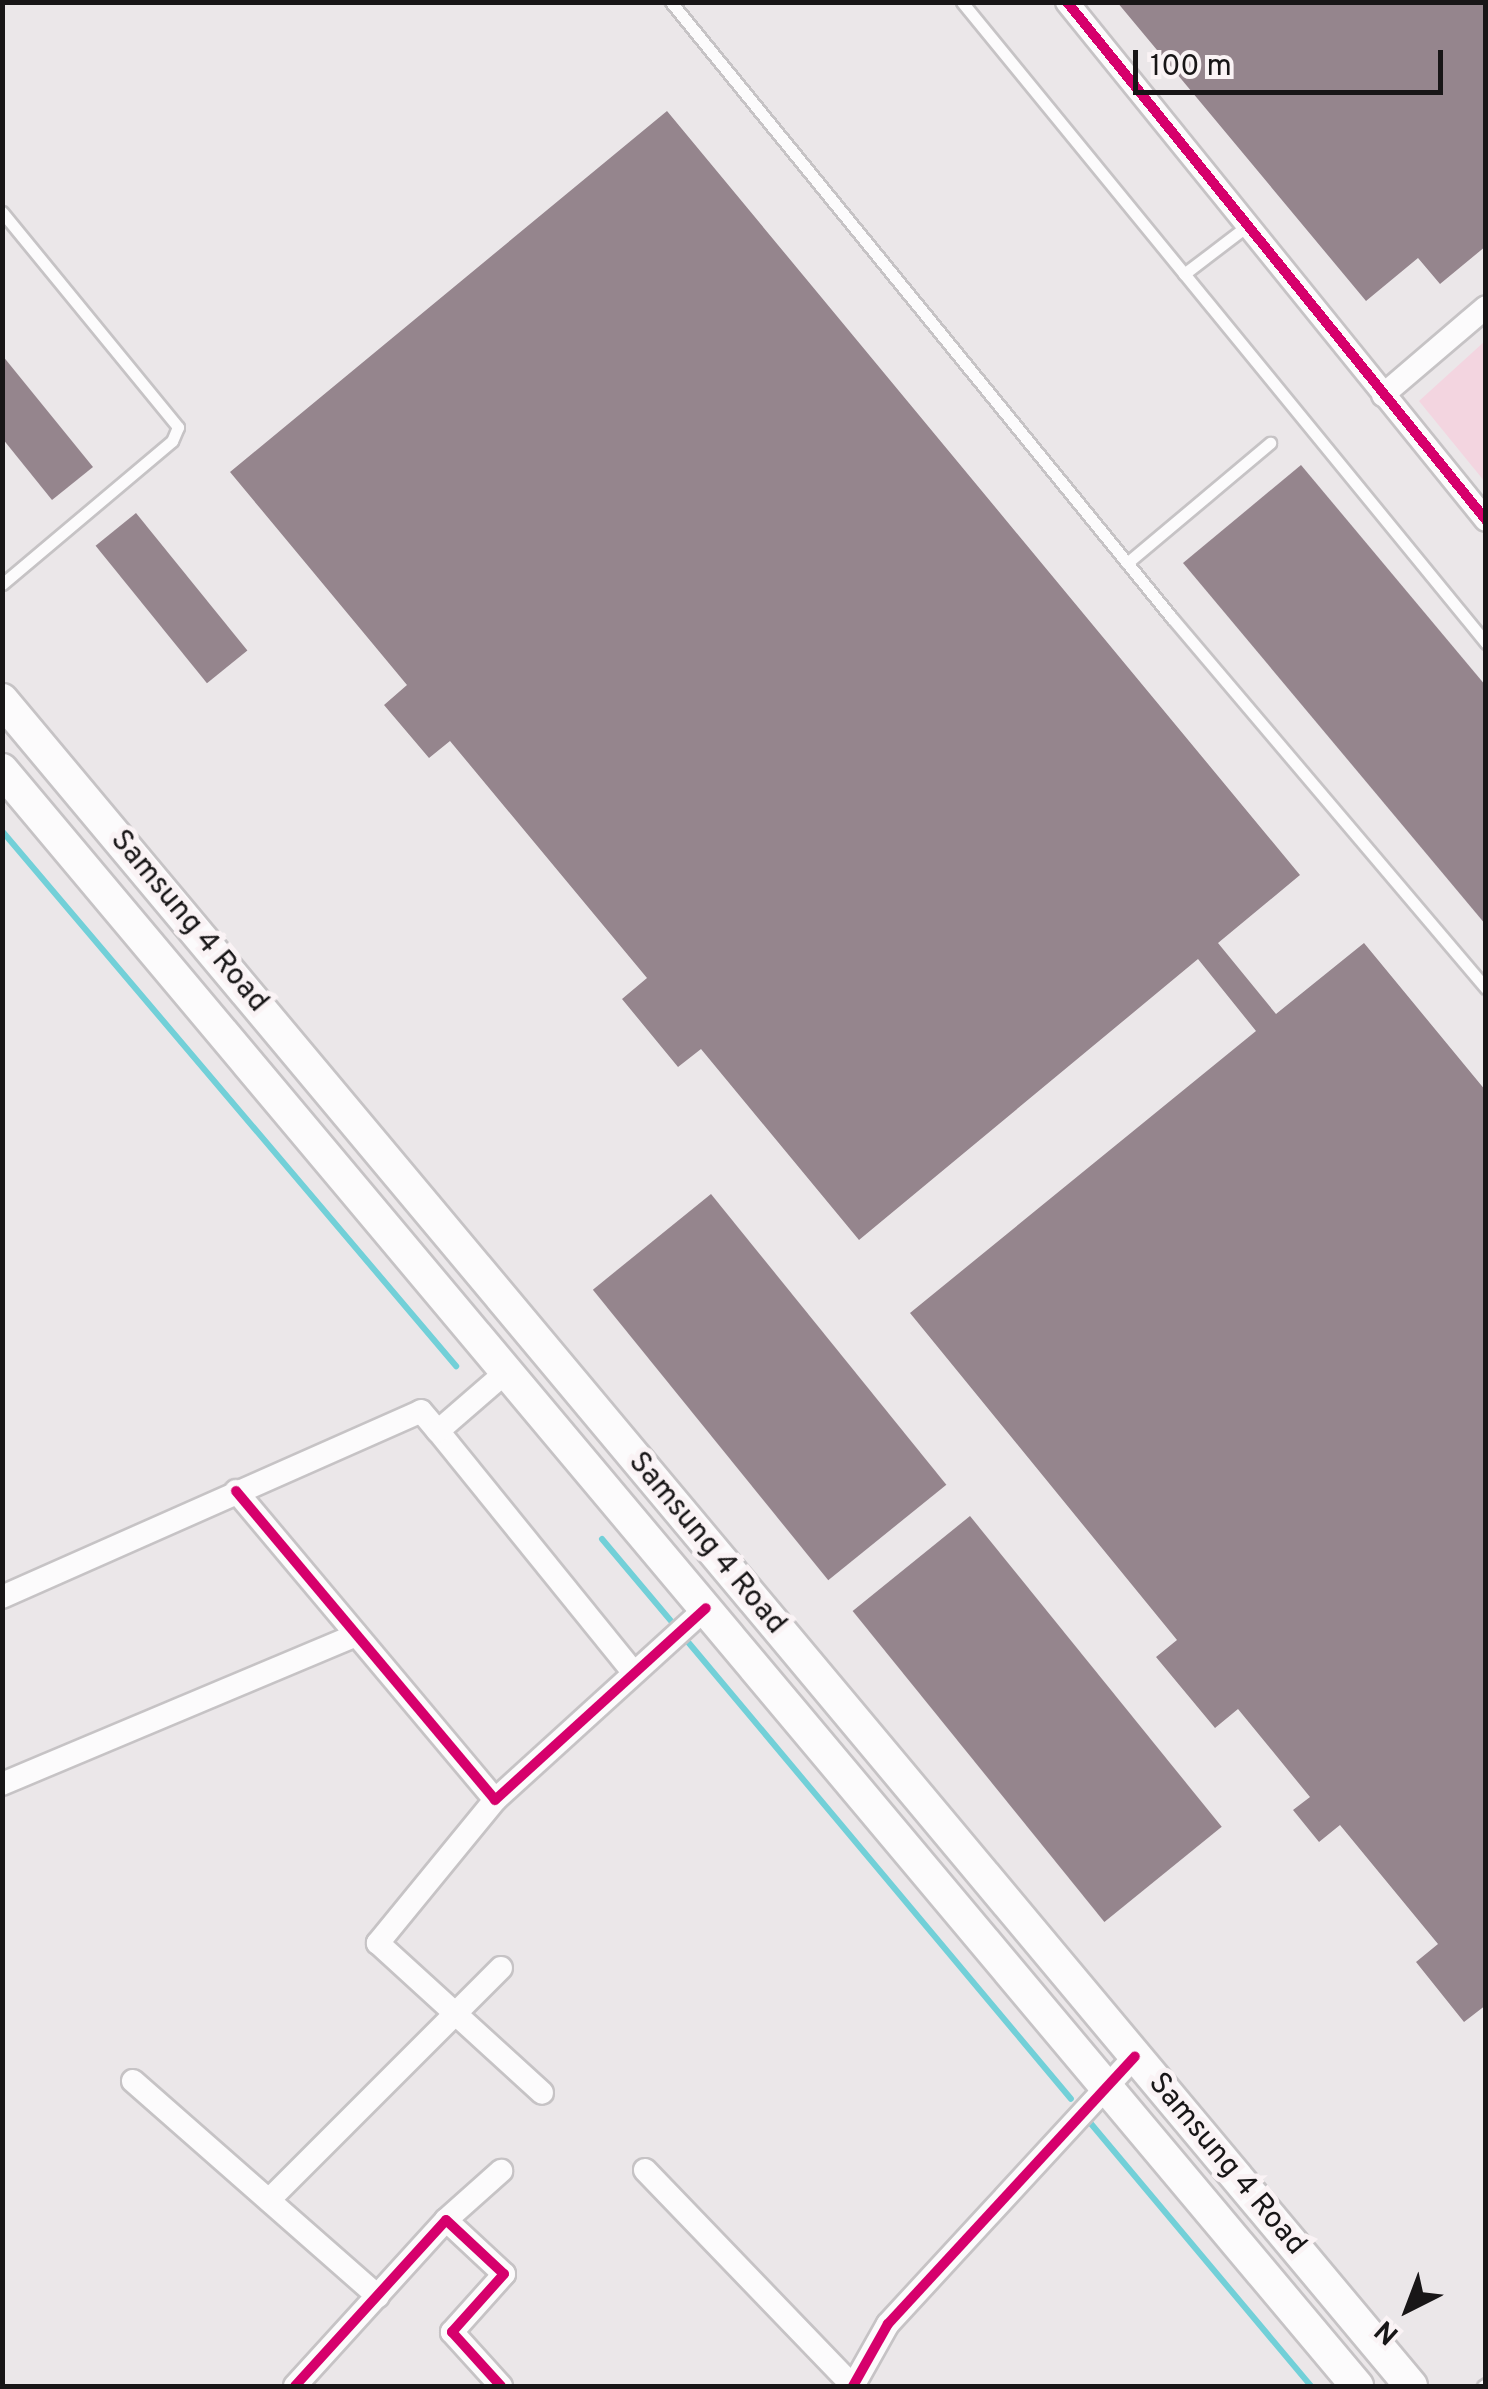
<!DOCTYPE html>
<style>
body{margin:0}
#map{position:relative;width:1488px;height:2389px;overflow:hidden;background:#ebe7e9;font-family:Overpass,sans-serif}
div>[style]{position:absolute}
.green>*{inset:0;background:#f3d5e0}
.stream>*{height:6px;margin:-3px;padding:0 3px;transform-origin:3px;border-radius:3px;background:#72d0d8}
.building>*{inset:0;background:#95858d;transform-origin:0 0}
.roads{filter:drop-shadow(2px 0 #c6c3c5) drop-shadow(-2px 0 #c6c3c5) drop-shadow(0 2px #c6c3c5) drop-shadow(0 -2px #c6c3c5)}
.lane>*{height:11px;margin:-5.5px;padding:0 5.5px;transform-origin:5.5px;border-radius:5.5px;background:#fcfbfc}
.street>*{height:22px;margin:-11px;padding:0 11px;transform-origin:11px;border-radius:11px;background:#fcfbfc}
.secondary>*{height:32px;margin:-16px;padding:0 16px;transform-origin:16px;border-radius:16px;background:#fcfbfc}
.cycleway>*{height:10px;margin:-5px;padding:0 5px;transform-origin:5px;border-radius:5px;background:#d6006c}
span{translate:-50% -50%;white-space:nowrap;text-align:center;line-height:1.15;-webkit-text-stroke:10px #faf3f5;paint-order:stroke}
.street-label{font-size:30px;color:#181617}
.frame{position:absolute;inset:0;border:5px solid #181617;pointer-events:none}
.north{position:absolute;left:1358px;top:2259px;width:100px;height:100px;-webkit-text-stroke:8px #faf3f5;paint-order:stroke;rotate:222deg;font-size:28px;font-weight:700;line-height:40px;text-align:center;color:#181617}
.north::after{content:'';display:block;margin:auto;width:35px;height:45px;background:#181617;clip-path:polygon(50% 0,100% 100%,50% 72%,0 100%)}
.scale{position:absolute;left:1133px;top:50px;width:310px;height:45px;box-sizing:border-box;border:5px solid #181617;border-top:0;padding-left:12px;font-size:30px;line-height:35px;white-space:nowrap;color:#181617;-webkit-text-stroke:8px #faf3f5;paint-order:stroke}
</style>
<div id="map">
<div class="green">
<i style="clip-path:polygon(1485px 341px,1485px 482px,1419px 401px)"></i>
</div>
<div class="stream">
<i style="left:2px;top:831px;width:702px;rotate:49.68deg"></i>
<i style="left:602px;top:1539px;width:107px;rotate:49.9deg"></i>
<i style="left:688px;top:1642px;width:596px;rotate:50.03deg"></i>
<i style="left:1087px;top:2119px;width:349px;rotate:50deg"></i>
</div>
<div class="building">
<i style="clip-path:polygon(1117px 2px,1486px 2px,1486px 246px,1440px 284px,1418px 258px,1366px 301px)"></i>
<i style="clip-path:polygon(667px 111px,1300px 875px,1218px 943px,1276px 1014px,1364px 943px,1486px 1091px,1486px 2005px,1464px 2022px,1416px 1962px,1438px 1944px,1340px 1825px,1319px 1842px,1293px 1810px,1310px 1797px,1238px 1709px,1215px 1728px,1156px 1657px,1177px 1640px,910px 1313px,1256px 1031px,1198px 959px,859px 1240px,701px 1049px,678px 1067px,622px 999px,647px 978px,450px 741px,429px 758px,384px 705px,407px 685px,230px 472px)"></i>
<i style="clip-path:polygon(2px 355px,93px 467px,52px 500px,2px 438px)"></i>
<i style="clip-path:polygon(1301px 465px,1486px 686px,1486px 925px,1183px 563px)"></i>
<i style="left:136px;top:513px;width:177px;height:52px;rotate:51deg"></i>
<i style="left:711px;top:1194px;width:374px;height:152px;rotate:51deg"></i>
<i style="left:970px;top:1516px;width:400px;height:151px;rotate:51deg"></i>
</div>
<div class="roads">
<div class="lane">
<i style="left:671px;top:2px;width:794px;rotate:50.88deg"></i>
<i style="left:1172px;top:618px;width:485px;rotate:49.7deg"></i>
<i style="left:962px;top:2px;width:828px;rotate:50.73deg"></i>
<i style="left:2px;top:212px;width:278px;rotate:50.7deg"></i>
<i style="left:178px;top:427px;width:15px;rotate:113deg"></i>
<i style="left:172px;top:441px;width:222px;rotate:139.9deg"></i>
<i style="left:1184px;top:274px;width:79px;rotate:-37.3deg"></i>
<i style="left:1127px;top:563px;width:187px;rotate:-40deg"></i>
<i style="left:1483px;top:2386px;width:4px;rotate:-34deg"></i>
</div>
<div class="street">
<i style="left:1067px;top:2px;width:666px;rotate:51.03deg"></i>
<i style="left:1383px;top:395px;width:135px;rotate:-40.5deg"></i>
<i style="left:438px;top:1431px;width:311px;rotate:51deg"></i>
<i style="left:236px;top:1491px;width:403px;rotate:50deg"></i>
<i style="left:495px;top:1800px;width:285px;rotate:-42.3deg"></i>
<i style="left:2px;top:1597px;width:458px;rotate:-23.9deg"></i>
<i style="left:421px;top:1411px;width:26px;rotate:50deg"></i>
<i style="left:438px;top:1431px;width:89px;rotate:-40.9deg"></i>
<i style="left:2px;top:1784px;width:384px;rotate:-22.8deg"></i>
<i style="left:495px;top:1800px;width:185px;rotate:129.3deg"></i>
<i style="left:378px;top:1943px;width:222px;rotate:42.4deg"></i>
<i style="left:133px;top:2081px;width:326px;rotate:41.3deg"></i>
<i style="left:645px;top:2170px;width:300px;rotate:46.1deg"></i>
<i style="left:269px;top:2200px;width:328px;rotate:-45deg"></i>
<i style="left:446px;top:2220px;width:74px;rotate:-41.7deg"></i>
<i style="left:295px;top:2386px;width:224px;rotate:-47.7deg"></i>
<i style="left:446px;top:2220px;width:79px;rotate:43deg"></i>
<i style="left:504px;top:2274px;width:78px;rotate:131.9deg"></i>
<i style="left:452px;top:2332px;width:73px;rotate:47.8deg"></i>
<i style="left:853px;top:2386px;width:71px;rotate:-60.6deg"></i>
<i style="left:888px;top:2324px;width:364px;rotate:-47.3deg"></i>
</div>
<div class="secondary">
<i style="left:2px;top:700px;width:2197px;rotate:50.11deg"></i>
<i style="left:2px;top:770px;width:2109px;rotate:50.02deg"></i>
</div>
</div>
<div class="cycleway">
<i style="left:1067px;top:2px;width:666px;rotate:51.03deg"></i>
<i style="left:236px;top:1491px;width:403px;rotate:50deg"></i>
<i style="left:495px;top:1800px;width:285px;rotate:-42.3deg"></i>
<i style="left:295px;top:2386px;width:224px;rotate:-47.7deg"></i>
<i style="left:446px;top:2220px;width:79px;rotate:43deg"></i>
<i style="left:504px;top:2274px;width:78px;rotate:131.9deg"></i>
<i style="left:452px;top:2332px;width:73px;rotate:47.8deg"></i>
<i style="left:853px;top:2386px;width:71px;rotate:-60.6deg"></i>
<i style="left:888px;top:2324px;width:364px;rotate:-47.3deg"></i>
</div>
<div class="street-label">
<span style="left:188px;top:922px;rotate:50deg">Samsung 4 Road</span>
<span style="left:706px;top:1544px;rotate:50deg">Samsung 4 Road</span>
<span style="left:1226px;top:2165px;rotate:50deg">Samsung 4 Road</span>
</div>
<div class="frame"></div>
<div class="north">N</div>
<div class="scale">100 m</div>
</div>
